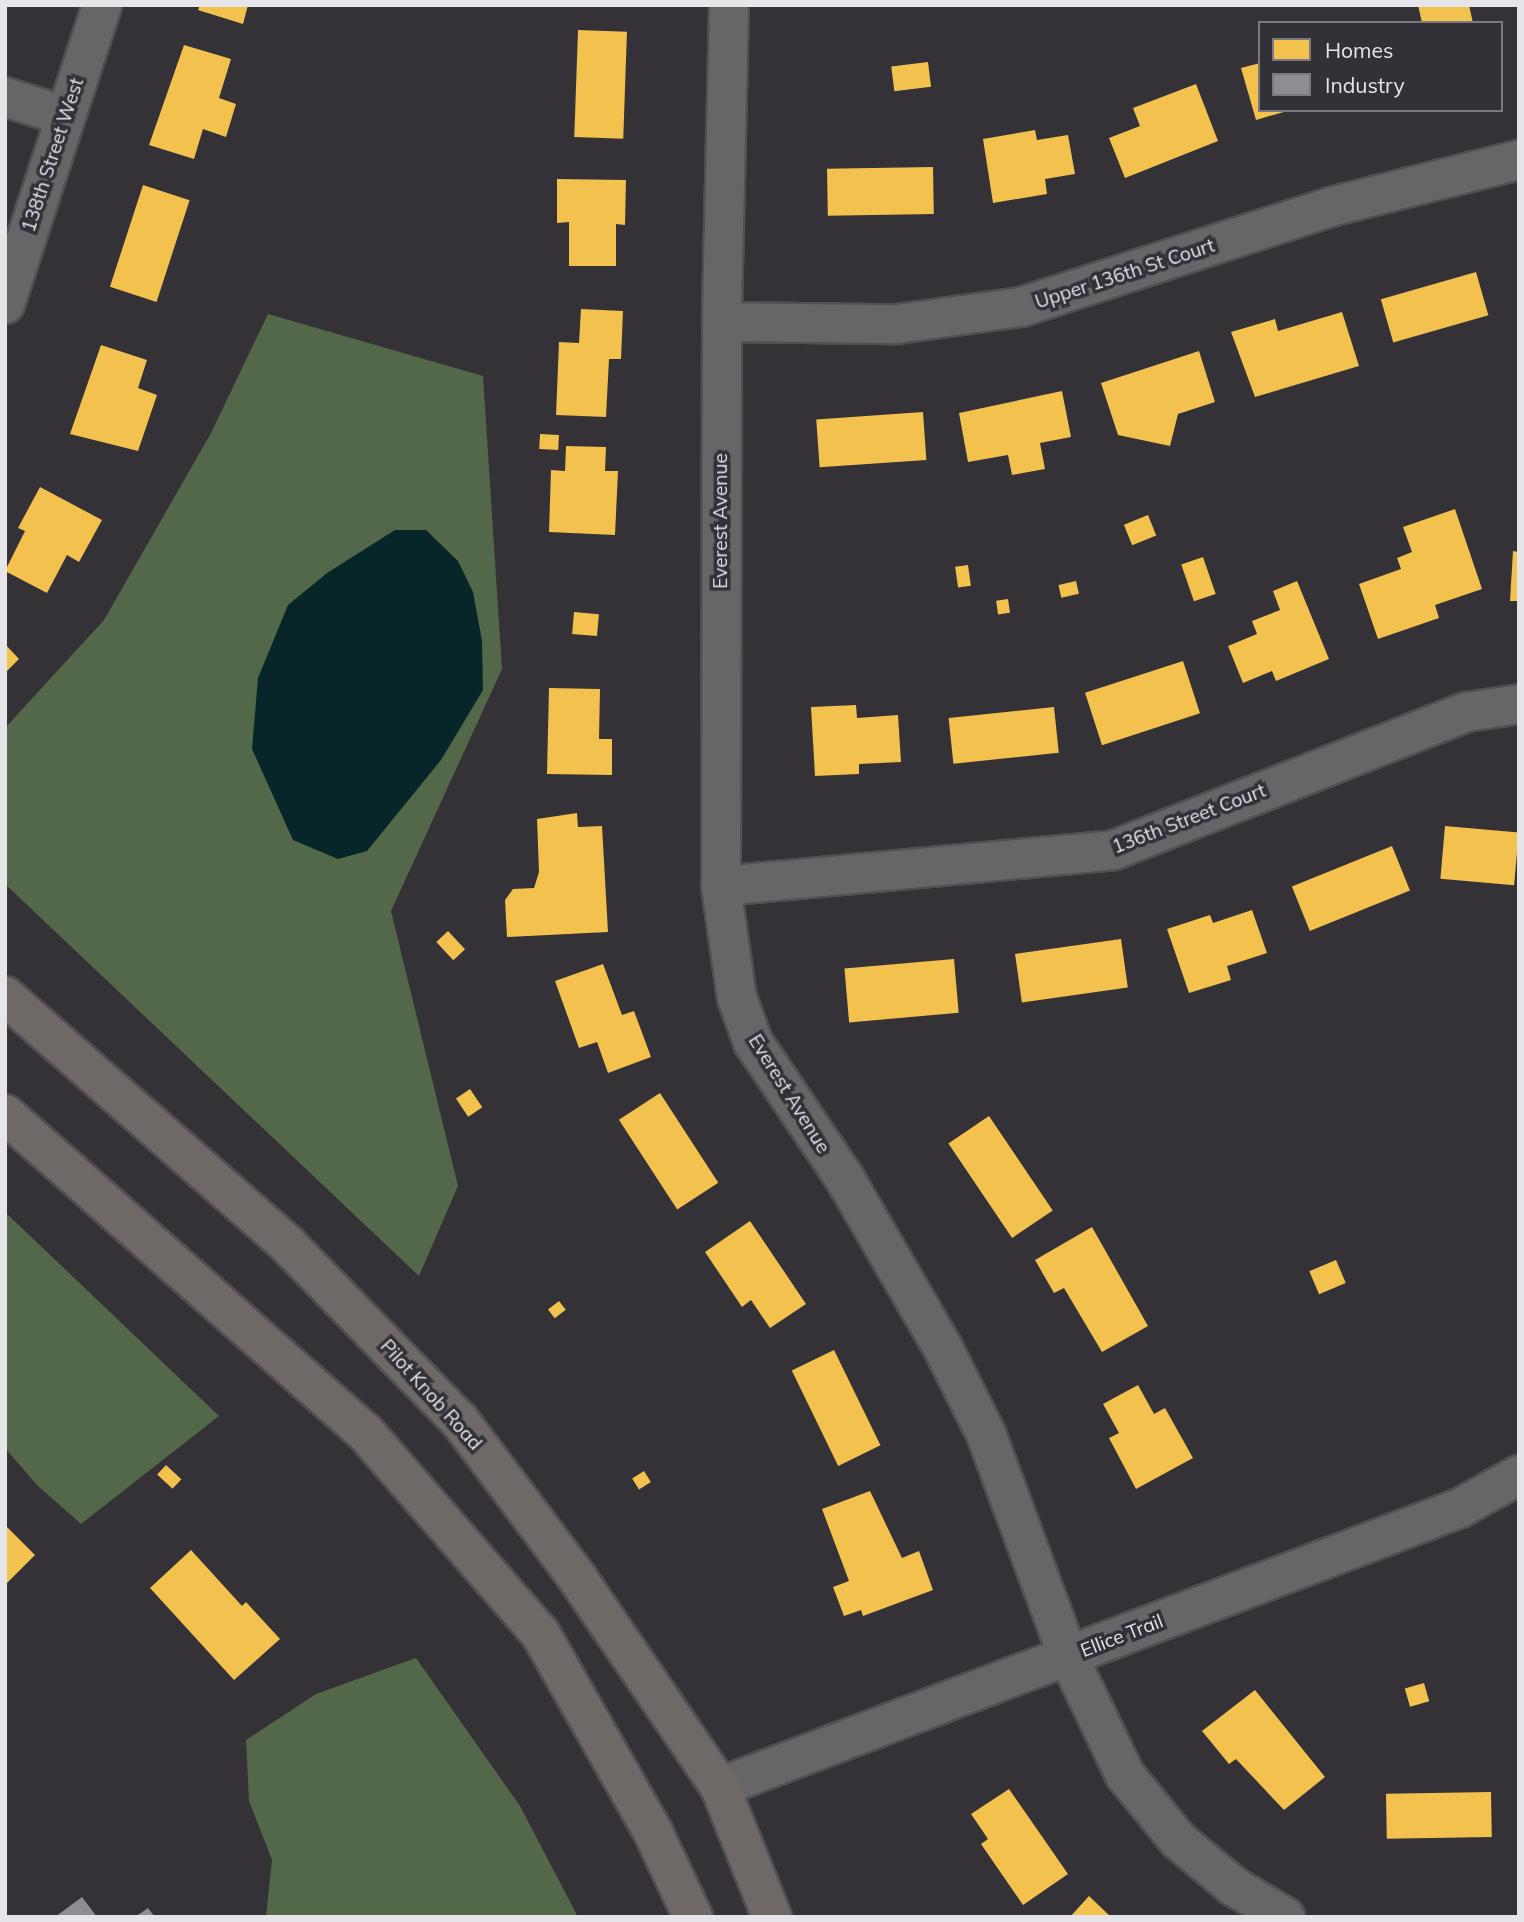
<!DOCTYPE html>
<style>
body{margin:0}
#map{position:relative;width:1524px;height:1922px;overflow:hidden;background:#343237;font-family:Mulish,sans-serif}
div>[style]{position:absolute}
.forest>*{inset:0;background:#526849}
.water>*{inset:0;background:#07262a}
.homes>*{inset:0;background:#f2c14e;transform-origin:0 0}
.industry>*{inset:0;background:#8d8d92}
.roads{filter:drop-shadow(2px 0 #514f53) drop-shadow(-2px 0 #514f53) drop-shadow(0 2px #514f53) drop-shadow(0 -2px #514f53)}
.minor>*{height:38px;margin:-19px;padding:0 19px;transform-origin:19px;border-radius:19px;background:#666568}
.major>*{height:38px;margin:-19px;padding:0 19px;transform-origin:19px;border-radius:19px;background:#6e6967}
span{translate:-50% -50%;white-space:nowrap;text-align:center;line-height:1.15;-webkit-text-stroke:7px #333138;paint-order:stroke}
.street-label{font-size:19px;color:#e6e5e9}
.frame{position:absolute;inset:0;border:7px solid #e6e5e9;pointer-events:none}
.legend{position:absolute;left:1258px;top:21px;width:245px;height:91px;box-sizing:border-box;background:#333138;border:2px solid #7b797f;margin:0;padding:9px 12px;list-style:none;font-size:21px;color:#e6e5e9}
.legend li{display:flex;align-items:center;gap:14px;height:35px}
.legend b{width:35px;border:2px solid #7b797f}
</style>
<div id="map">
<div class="forest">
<i style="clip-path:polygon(268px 314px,483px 376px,502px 669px,391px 911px,458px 1186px,419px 1276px,5px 884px,5px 728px,104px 620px,211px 433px)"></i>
<i style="clip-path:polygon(5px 1212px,219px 1416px,81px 1524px,37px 1485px,5px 1448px)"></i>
<i style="clip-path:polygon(416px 1658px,520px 1806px,578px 1917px,266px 1917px,272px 1860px,249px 1801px,246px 1740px,316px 1694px)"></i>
</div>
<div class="water">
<i style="clip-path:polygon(395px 530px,426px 530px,458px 561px,473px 592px,482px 641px,483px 690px,441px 760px,367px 851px,338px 859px,293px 840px,252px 749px,258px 678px,288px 605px,327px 573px)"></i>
</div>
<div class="homes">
<i style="clip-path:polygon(200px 5px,248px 5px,243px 24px,198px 10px)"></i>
<i style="clip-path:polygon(1418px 5px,1469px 5px,1473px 23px,1422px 23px)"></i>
<i style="left:578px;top:30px;width:49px;height:107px;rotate:2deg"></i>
<i style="clip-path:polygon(184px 45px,231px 59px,219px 98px,236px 104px,226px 137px,203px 129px,194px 159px,149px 145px)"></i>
<i style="left:928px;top:62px;width:25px;height:37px;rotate:83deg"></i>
<i style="clip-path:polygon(1260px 63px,1260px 110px,1287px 111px,1256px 120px,1241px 68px)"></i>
<i style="clip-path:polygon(1196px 84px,1218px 141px,1125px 178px,1109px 138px,1140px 126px,1133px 108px)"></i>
<i style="clip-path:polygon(1035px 130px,1037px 140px,1068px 135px,1075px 174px,1045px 179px,1047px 194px,993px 203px,983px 139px)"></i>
<i style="left:933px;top:167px;width:47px;height:106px;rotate:89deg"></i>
<i style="clip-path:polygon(557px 179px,626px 180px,625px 225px,616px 224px,616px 266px,569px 266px,569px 222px,557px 223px)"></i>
<i style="left:143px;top:185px;width:49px;height:107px;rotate:18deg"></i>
<i style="left:1476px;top:272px;width:45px;height:99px;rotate:74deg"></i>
<i style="clip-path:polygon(581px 309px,623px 311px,621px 359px,609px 359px,606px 417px,556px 415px,559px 342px,579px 343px)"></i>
<i style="clip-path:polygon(1342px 312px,1359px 366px,1255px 397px,1231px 332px,1275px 319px,1278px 331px)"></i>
<i style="clip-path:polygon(101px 345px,147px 360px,138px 388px,157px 395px,138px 451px,70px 434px)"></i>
<i style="clip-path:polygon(1199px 351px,1215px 402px,1178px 414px,1170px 446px,1118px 435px,1101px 383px)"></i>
<i style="clip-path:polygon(1062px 391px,1071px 437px,1040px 443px,1045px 469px,1012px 475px,1008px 455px,968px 462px,959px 413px)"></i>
<i style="left:923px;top:412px;width:48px;height:107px;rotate:86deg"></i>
<i style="left:540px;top:434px;width:19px;height:15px;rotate:3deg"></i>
<i style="clip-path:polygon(566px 446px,606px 447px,605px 471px,618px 471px,615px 535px,549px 532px,551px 470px,565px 471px)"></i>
<i style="clip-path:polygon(40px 487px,102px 520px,79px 562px,67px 555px,47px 593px,5px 571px,25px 531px,18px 528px)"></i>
<i style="clip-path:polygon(1455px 509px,1482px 589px,1435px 605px,1439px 618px,1378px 639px,1359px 584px,1401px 569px,1397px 558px,1412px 552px,1403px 527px)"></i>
<i style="left:1148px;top:515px;width:22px;height:26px;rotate:68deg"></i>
<i style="clip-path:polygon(1513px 551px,1519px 552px,1519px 601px,1510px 601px)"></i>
<i style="left:1203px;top:557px;width:39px;height:23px;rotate:71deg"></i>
<i style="left:968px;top:565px;width:21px;height:13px;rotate:82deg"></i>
<i style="left:1076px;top:581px;width:13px;height:18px;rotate:77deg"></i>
<i style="clip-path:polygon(1297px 581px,1329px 659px,1276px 681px,1272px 671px,1243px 683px,1228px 646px,1257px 634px,1252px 621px,1280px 610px,1273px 591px)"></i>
<i style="left:1008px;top:599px;width:14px;height:12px;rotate:82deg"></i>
<i style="left:574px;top:612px;width:25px;height:22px;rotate:5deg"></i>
<i style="clip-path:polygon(5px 644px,19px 659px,5px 673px)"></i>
<i style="left:1183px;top:661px;width:55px;height:103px;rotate:72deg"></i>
<i style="clip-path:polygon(549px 688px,600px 689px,599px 739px,612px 739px,612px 775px,547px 774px)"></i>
<i style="clip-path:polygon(856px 705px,857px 718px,898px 715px,901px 762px,859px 764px,859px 774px,815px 776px,811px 707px)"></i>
<i style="left:1054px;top:707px;width:46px;height:106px;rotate:84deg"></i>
<i style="clip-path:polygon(577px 813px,578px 827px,602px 826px,608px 932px,507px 937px,505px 900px,513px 889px,534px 888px,539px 872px,537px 819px)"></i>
<i style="left:1445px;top:826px;width:74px;height:53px;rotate:5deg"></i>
<i style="left:1392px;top:846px;width:48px;height:108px;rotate:68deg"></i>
<i style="clip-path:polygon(1252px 910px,1267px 953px,1227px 966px,1231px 980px,1189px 993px,1167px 929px,1210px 915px,1213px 923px)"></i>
<i style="left:448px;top:931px;width:25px;height:16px;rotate:47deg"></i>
<i style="left:1121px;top:939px;width:49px;height:107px;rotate:82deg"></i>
<i style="left:954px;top:959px;width:54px;height:110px;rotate:85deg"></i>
<i style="clip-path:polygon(603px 964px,622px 1015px,634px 1011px,651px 1057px,608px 1073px,597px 1042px,579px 1048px,555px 981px)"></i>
<i style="left:470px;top:1089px;width:22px;height:17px;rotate:56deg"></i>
<i style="left:660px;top:1093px;width:107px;height:49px;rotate:57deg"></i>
<i style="left:989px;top:1116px;width:114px;height:49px;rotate:56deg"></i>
<i style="clip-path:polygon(750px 1221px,806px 1304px,770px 1328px,751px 1300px,742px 1307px,705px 1252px)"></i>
<i style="clip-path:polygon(1092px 1227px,1148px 1326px,1102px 1352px,1064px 1288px,1054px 1293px,1035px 1260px)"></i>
<i style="left:1336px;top:1260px;width:25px;height:29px;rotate:67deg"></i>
<i style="left:559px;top:1301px;width:11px;height:14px;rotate:52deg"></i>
<i style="left:834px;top:1350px;width:106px;height:47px;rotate:64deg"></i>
<i style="clip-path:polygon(1138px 1385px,1154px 1414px,1165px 1408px,1193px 1458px,1136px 1489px,1109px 1438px,1119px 1433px,1103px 1404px)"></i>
<i style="left:166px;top:1465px;width:21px;height:13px;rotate:43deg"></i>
<i style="left:644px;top:1471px;width:13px;height:14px;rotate:58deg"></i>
<i style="clip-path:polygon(870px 1491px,902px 1558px,919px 1551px,933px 1590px,863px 1616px,861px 1610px,844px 1616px,833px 1587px,849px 1581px,822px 1509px)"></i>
<i style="clip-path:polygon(5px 1525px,35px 1555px,5px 1585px)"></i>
<i style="clip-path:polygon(191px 1550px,242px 1606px,246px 1602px,280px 1639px,234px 1680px,150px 1588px)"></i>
<i style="left:1424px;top:1683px;width:19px;height:20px;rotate:74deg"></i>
<i style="clip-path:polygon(1255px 1690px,1325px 1777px,1284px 1810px,1236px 1759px,1229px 1764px,1202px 1731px)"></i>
<i style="clip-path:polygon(1009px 1789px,1068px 1874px,1023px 1905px,981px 1844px,988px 1839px,971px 1814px)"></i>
<i style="left:1491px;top:1792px;width:45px;height:105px;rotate:89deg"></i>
<i style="clip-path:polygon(1089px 1896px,1111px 1917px,1070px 1917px)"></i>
</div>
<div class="industry">
<i style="clip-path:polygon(82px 1897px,97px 1917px,55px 1917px)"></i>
<i style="clip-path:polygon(148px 1908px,155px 1917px,135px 1917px)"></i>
</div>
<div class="roads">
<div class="minor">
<i style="left:729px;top:5px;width:317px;rotate:91.3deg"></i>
<i style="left:722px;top:322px;width:564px;rotate:90.1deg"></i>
<i style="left:721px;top:886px;width:113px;rotate:81.9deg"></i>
<i style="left:737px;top:998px;width:47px;rotate:70deg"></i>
<i style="left:753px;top:1042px;width:165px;rotate:56.1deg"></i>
<i style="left:845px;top:1179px;width:195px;rotate:59.9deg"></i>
<i style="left:943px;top:1348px;width:96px;rotate:63.4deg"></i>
<i style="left:986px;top:1434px;width:237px;rotate:69.7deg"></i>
<i style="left:1068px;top:1656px;width:132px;rotate:64.4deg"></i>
<i style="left:1125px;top:1775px;width:84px;rotate:50.8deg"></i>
<i style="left:1178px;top:1840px;width:72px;rotate:39.9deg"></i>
<i style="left:1233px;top:1886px;width:61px;rotate:30.8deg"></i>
<i style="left:5px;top:97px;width:63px;rotate:17.6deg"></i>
<i style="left:5px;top:304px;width:314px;rotate:-72deg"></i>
<i style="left:722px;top:322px;width:175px;rotate:0.7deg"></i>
<i style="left:897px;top:324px;width:125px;rotate:-7.8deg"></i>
<i style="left:1021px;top:307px;width:325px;rotate:-17.9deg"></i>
<i style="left:1330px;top:207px;width:195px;rotate:-14deg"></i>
<i style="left:721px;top:886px;width:395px;rotate:-5.2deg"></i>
<i style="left:1114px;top:850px;width:379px;rotate:-21.4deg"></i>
<i style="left:1467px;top:712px;width:53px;rotate:-8.7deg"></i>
<i style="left:720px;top:1787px;width:791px;rotate:-20.66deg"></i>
<i style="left:1460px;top:1508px;width:68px;rotate:-29.2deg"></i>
</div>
<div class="major">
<i style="left:5px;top:996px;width:376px;rotate:41.3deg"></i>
<i style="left:287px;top:1244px;width:248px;rotate:45.7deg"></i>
<i style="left:460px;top:1421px;width:197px;rotate:53.2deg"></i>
<i style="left:578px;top:1579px;width:252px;rotate:55.7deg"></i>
<i style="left:720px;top:1787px;width:140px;rotate:68.2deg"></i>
<i style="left:5px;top:1114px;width:480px;rotate:41.5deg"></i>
<i style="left:365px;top:1432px;width:267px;rotate:49deg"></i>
<i style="left:540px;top:1633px;width:229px;rotate:60.4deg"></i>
<i style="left:653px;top:1832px;width:94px;rotate:64.8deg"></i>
</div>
</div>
<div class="street-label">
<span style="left:53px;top:155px;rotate:-72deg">138th Street West</span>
<span style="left:1125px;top:274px;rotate:-18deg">Upper 136th St Court</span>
<span style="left:721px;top:521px;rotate:-90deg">Everest Avenue</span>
<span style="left:1189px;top:819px;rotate:-21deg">136th Street Court</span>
<span style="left:789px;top:1094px;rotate:58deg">Everest Avenue</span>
<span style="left:431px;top:1395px;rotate:48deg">Pilot Knob Road</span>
<span style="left:1122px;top:1636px;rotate:-21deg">Ellice Trail</span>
</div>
<div class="frame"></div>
<ul class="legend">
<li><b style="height:19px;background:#f2c14e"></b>Homes</li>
<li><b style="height:19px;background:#8d8d92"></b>Industry</li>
</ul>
</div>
